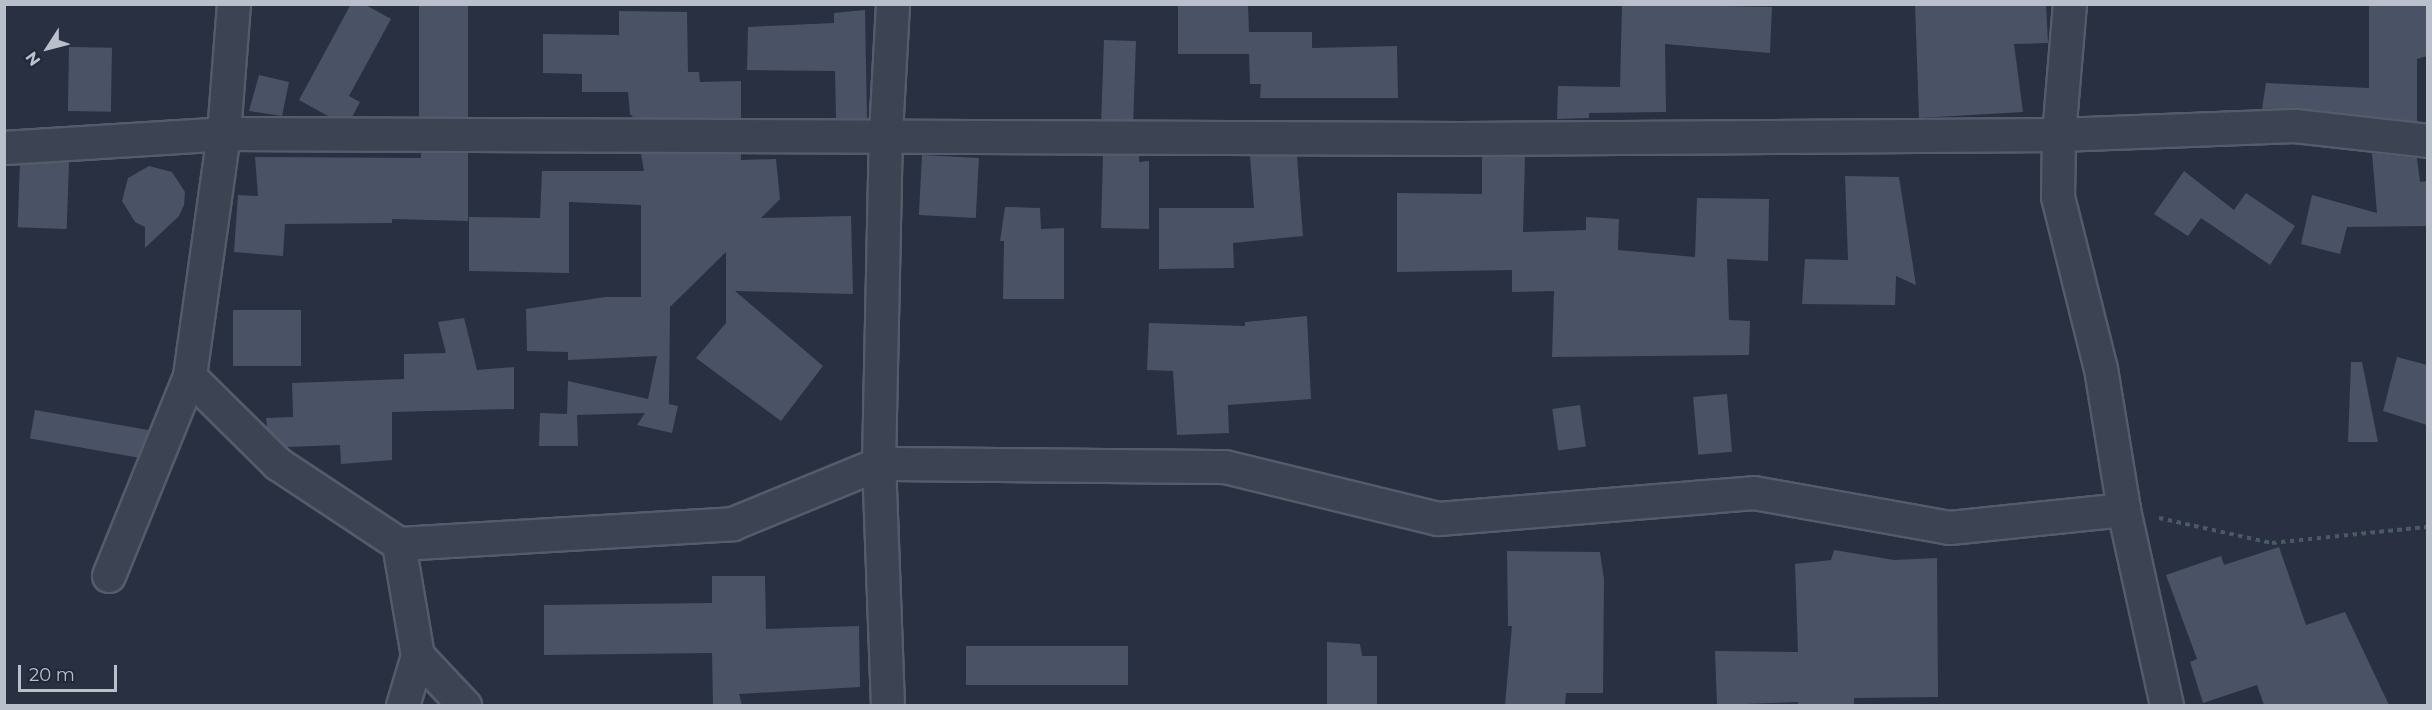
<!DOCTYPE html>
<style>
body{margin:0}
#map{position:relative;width:2432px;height:710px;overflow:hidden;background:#283042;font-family:Montserrat,sans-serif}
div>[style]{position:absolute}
.building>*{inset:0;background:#4a5266;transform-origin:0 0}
.path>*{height:4px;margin-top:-2px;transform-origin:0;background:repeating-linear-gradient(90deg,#495a60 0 4.5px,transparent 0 9px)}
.roads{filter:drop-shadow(2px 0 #555b69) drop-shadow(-2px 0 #555b69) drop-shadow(0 2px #555b69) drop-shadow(0 -2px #555b69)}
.street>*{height:32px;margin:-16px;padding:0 16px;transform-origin:16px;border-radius:16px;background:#3c4352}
span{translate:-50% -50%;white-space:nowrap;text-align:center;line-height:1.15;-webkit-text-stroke:5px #212837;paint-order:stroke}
.frame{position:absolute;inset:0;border:6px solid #babfcc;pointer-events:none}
.north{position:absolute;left:18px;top:18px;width:60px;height:60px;-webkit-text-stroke:4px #212837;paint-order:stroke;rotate:234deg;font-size:16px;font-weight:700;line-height:24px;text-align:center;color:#babfcc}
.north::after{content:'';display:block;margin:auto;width:21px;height:27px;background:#babfcc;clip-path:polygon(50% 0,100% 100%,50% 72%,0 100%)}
.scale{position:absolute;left:18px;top:665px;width:99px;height:27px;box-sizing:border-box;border:3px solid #babfcc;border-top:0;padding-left:8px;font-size:18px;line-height:21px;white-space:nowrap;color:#babfcc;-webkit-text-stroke:4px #212837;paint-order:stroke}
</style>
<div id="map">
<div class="building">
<i style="clip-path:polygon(351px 4px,364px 4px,391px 19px,349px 96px,360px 102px,352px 117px,328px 116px,299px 100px)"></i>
<i style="left:419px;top:4px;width:49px;height:113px"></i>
<i style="clip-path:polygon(1178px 4px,1248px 4px,1249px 32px,1312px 32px,1312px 48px,1397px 46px,1398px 98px,1260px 98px,1261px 84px,1250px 84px,1249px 54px,1178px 54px)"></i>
<i style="clip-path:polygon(1622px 4px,1772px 7px,1770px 53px,1665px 44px,1666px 112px,1589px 113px,1589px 118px,1557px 119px,1558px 86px,1620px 87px)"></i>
<i style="clip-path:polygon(1915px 4px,2046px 4px,2048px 43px,2014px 44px,2023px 112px,1919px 118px)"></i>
<i style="clip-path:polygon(2369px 4px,2427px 4px,2427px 56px,2417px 59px,2417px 122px,2297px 108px,2262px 109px,2266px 83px,2369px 88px)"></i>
<i style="clip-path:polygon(865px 10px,867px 119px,836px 118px,835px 71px,747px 70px,748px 27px,834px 23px,834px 13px)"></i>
<i style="clip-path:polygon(619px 11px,687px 12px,688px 72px,699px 72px,700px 82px,741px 81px,741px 118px,634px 118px,630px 114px,628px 92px,582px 92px,582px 74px,543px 73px,543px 34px,619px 35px)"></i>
<i style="left:1104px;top:40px;width:32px;height:80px;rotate:2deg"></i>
<i style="left:69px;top:47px;width:43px;height:64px;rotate:1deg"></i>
<i style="clip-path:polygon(259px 75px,289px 82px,282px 116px,249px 111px)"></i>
<i style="clip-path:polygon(468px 153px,468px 221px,392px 219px,392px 223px,285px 224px,283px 256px,234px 252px,238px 195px,258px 196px,255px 157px,421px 158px,421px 153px)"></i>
<i style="clip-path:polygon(2372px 153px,2417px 158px,2420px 182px,2427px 181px,2427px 226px,2347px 227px,2340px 254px,2301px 244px,2312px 195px,2377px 213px)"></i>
<i style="clip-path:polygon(641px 154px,741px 154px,741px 160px,776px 159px,780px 199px,761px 218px,851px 216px,853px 294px,735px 291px,823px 366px,781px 421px,696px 358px,726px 323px,726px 252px,670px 307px,669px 404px,678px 406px,672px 433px,637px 425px,645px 413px,577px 415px,578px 446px,539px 446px,540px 413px,567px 414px,568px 381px,648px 399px,657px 356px,568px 360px,568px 352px,527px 351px,526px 309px,605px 297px,641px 297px,641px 205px,569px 202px,569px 273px,469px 271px,469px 217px,540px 218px,542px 171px,644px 171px)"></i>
<i style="left:922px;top:155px;width:57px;height:60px;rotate:3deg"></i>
<i style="clip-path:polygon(1103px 156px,1139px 156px,1139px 162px,1149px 161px,1149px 229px,1101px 228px)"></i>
<i style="clip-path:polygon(1250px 156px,1297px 156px,1303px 236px,1233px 243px,1234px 268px,1159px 269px,1159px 208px,1254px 208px)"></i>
<i style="clip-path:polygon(1482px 157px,1525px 157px,1523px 232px,1586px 230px,1586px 217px,1619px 219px,1618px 250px,1695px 257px,1697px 198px,1769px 199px,1768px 261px,1727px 259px,1729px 320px,1750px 321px,1749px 355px,1552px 357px,1554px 291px,1512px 292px,1512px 270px,1397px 272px,1397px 193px,1482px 194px)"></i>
<i style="left:69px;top:162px;width:67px;height:49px;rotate:92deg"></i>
<i style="clip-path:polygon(149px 166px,172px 172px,185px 192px,184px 205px,179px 216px,145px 248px,145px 227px,135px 222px,122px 201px,128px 178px)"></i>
<i style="clip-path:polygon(2184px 171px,2234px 210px,2246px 193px,2295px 226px,2270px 265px,2201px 218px,2188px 236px,2154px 214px)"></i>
<i style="clip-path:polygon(1845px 176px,1899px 177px,1916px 285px,1896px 276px,1895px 305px,1802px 304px,1805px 259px,1848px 260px)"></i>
<i style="clip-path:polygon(1005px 207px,1040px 208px,1041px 229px,1064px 228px,1064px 299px,1003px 299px,1004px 241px,1000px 241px)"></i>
<i style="left:233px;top:310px;width:68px;height:56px"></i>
<i style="clip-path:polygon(1307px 316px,1311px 399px,1228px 405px,1229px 433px,1177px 435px,1173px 371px,1147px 370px,1149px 323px,1245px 326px,1245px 322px)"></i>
<i style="clip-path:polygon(464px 318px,477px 370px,514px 367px,514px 409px,392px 412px,392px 460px,341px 464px,340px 445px,287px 447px,267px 428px,266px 418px,293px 417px,292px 383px,404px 379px,404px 354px,446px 353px,438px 322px)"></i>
<i style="clip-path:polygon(2397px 357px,2427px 365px,2427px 425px,2383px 411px)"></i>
<i style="clip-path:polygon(2351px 362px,2362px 362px,2378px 442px,2348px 442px)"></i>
<i style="left:1727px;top:394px;width:58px;height:34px;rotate:85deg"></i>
<i style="left:1580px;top:405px;width:42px;height:28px;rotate:82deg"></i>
<i style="left:35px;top:410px;width:115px;height:29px;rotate:10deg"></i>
<i style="clip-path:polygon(2279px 547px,2306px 625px,2345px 612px,2389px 705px,2264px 705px,2257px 685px,2203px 703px,2190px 662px,2197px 659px,2166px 575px,2221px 556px,2224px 565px)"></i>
<i style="clip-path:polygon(1834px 550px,1894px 560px,1937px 558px,1938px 697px,1854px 698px,1854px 704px,1798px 705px,1798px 702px,1717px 705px,1715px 651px,1798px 652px,1795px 564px,1831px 560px)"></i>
<i style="clip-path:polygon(1507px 551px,1600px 552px,1604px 579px,1603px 693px,1566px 693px,1565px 705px,1505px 705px,1512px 626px,1508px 626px)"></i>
<i style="clip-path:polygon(712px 576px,765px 576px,766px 629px,859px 626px,860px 687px,739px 694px,742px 705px,713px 705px,712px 653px,544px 655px,544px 605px,712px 603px)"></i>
<i style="clip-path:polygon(1327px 642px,1360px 644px,1362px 656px,1377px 656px,1377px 705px,1327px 705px)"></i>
<i style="left:966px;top:646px;width:162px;height:39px"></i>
</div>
<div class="path">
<i style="left:2159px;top:518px;width:116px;rotate:12.5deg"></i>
<i style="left:2272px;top:543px;width:157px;rotate:-5.9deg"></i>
</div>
<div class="roads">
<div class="street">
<i style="left:234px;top:4px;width:130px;rotate:94.4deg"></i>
<i style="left:224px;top:134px;width:245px;rotate:98deg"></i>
<i style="left:190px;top:377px;width:124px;rotate:44.7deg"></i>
<i style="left:278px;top:464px;width:145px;rotate:33.5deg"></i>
<i style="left:399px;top:544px;width:114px;rotate:80.4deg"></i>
<i style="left:418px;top:656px;width:69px;rotate:46.8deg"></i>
<i style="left:2070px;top:4px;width:131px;rotate:94.8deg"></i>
<i style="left:2059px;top:135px;width:62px;rotate:90.9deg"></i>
<i style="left:2058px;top:197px;width:177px;rotate:76deg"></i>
<i style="left:2101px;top:369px;width:143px;rotate:80.7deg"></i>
<i style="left:2124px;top:510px;width:201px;rotate:77.6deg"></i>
<i style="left:4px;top:148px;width:220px;rotate:-3.6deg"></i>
<i style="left:224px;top:134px;width:1237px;rotate:0.23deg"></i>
<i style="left:1461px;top:139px;width:598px;rotate:-0.38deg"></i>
<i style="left:2059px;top:135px;width:236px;rotate:-2.2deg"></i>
<i style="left:2295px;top:126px;width:134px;rotate:6.4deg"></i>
<i style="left:399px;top:544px;width:335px;rotate:-3.4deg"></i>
<i style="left:733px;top:524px;width:158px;rotate:-22.3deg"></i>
<i style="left:879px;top:464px;width:346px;rotate:0.5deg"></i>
<i style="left:1225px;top:467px;width:220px;rotate:13.7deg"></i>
<i style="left:1439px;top:519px;width:316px;rotate:-4.7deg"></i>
<i style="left:1754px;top:493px;width:199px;rotate:10.1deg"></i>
<i style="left:1950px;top:528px;width:175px;rotate:-5.9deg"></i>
<i style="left:109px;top:576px;width:215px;rotate:-67.9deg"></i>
<i style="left:403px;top:706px;width:52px;rotate:-73.3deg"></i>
<i style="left:888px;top:706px;width:242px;rotate:-92.1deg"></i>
<i style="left:879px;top:464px;width:330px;rotate:-88.8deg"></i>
<i style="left:886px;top:134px;width:130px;rotate:-86.9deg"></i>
</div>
</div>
<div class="frame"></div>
<div class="north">N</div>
<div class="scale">20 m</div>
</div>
